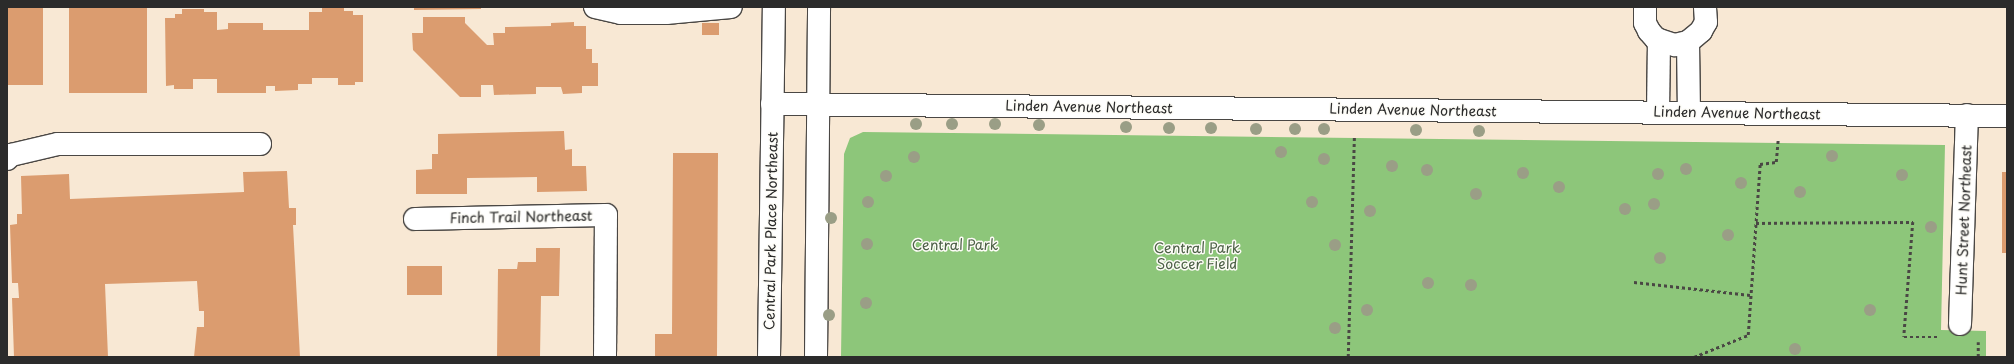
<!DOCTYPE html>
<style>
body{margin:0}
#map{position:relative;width:2014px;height:364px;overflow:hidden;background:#f8e8d4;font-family:"Playpen Sans",sans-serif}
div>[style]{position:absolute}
.green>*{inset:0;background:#8dc67a}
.building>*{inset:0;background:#db9c6f;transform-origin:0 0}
.path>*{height:2.5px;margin-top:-1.25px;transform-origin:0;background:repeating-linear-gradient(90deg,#4a4744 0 3px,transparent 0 6px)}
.roads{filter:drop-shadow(1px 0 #4a4744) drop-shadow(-1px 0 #4a4744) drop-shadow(0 1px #4a4744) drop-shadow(0 -1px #4a4744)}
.minor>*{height:22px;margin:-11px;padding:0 11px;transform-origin:11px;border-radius:11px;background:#fff}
.trees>*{width:12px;height:12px;margin:-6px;border-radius:50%;background:#9a9e86}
span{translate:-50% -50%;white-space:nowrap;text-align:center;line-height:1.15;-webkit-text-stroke:3px #fdfcf7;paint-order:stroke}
.street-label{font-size:14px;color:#2b2b2b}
.park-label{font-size:14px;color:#4d6147}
.frame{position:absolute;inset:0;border:8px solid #2b2b2b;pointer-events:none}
</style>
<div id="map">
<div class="green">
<i style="clip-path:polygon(863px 132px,1945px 145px,1941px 330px,1986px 331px,1986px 357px,841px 357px,844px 154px,850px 138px)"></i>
</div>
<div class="building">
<i style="left:7px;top:7px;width:36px;height:78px"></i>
<i style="left:69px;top:7px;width:78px;height:86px"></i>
<i style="clip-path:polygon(322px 7px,344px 7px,344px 11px,353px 11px,353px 15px,363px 15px,363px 82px,355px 82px,355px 85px,338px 85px,338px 78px,312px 78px,312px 84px,298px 84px,298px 90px,275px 91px,275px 86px,266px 86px,266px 93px,217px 93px,217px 79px,193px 79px,193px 89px,174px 89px,174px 85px,166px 86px,165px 18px,175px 18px,175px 14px,182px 14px,182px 9px,204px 9px,204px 12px,217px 12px,217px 30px,228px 29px,228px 23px,263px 23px,263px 30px,309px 30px,309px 12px,322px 12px)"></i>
<i style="clip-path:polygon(414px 7px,481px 7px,481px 9px,414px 10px)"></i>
<i style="clip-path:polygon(423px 17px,465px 17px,465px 23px,487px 45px,494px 45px,493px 33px,505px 33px,505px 27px,551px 26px,551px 23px,574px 22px,574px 26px,586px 26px,586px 49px,592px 49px,592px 63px,598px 63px,598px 86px,582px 86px,582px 93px,563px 94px,561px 87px,536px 87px,536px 94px,494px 95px,493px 85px,481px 85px,481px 97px,460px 97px,413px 50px,412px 33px,423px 33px)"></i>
<i style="left:702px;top:23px;width:17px;height:12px"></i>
<i style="clip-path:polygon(564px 131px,565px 150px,572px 149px,572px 166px,586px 166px,587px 191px,537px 192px,537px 177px,467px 178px,467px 194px,416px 194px,416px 170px,432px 169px,432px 154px,438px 154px,438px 134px)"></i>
<i style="clip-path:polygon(673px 153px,718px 153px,717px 357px,655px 357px,655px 334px,672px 334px)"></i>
<i style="clip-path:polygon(287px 171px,289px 208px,296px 208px,296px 225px,293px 225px,300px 357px,194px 357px,197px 327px,204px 327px,204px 311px,199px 311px,197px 281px,105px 284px,108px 357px,14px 357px,12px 298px,19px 298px,18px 283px,12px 283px,10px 225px,17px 224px,17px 214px,22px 214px,21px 176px,69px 174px,70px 199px,244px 192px,243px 172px)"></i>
<i style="left:2002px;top:172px;width:5px;height:81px"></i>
<i style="clip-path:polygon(536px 248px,560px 248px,559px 296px,541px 296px,540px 357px,497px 357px,498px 269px,517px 269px,518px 262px,536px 262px)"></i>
<i style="left:407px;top:266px;width:35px;height:29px"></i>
</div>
<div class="path">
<i style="left:1756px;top:223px;width:157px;rotate:-0.4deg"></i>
<i style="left:1913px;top:222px;width:115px;rotate:94.5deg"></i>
<i style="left:1904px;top:337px;width:35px"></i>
<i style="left:1634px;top:282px;width:117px;rotate:6.4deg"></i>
<i style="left:1348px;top:357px;width:221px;rotate:-88.4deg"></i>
<i style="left:1694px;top:357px;width:58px;rotate:-22.2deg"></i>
<i style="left:1748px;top:335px;width:171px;rotate:-86deg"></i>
<i style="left:1760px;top:164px;width:16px;rotate:-7deg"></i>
<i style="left:1776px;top:162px;width:22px;rotate:-85deg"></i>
<i style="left:1978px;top:357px;width:15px;rotate:-90deg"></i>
</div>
<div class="roads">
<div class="minor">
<i style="left:595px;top:7px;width:27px;rotate:13deg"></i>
<i style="left:621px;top:13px;width:45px"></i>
<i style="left:666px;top:13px;width:65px;rotate:-5.3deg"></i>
<i style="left:1645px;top:7px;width:16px;rotate:90deg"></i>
<i style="left:1645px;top:23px;width:9px;rotate:63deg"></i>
<i style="left:1649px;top:31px;width:11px;rotate:49deg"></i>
<i style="left:1656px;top:39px;width:20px;rotate:18deg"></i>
<i style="left:1675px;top:45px;width:13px;rotate:-13deg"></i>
<i style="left:1688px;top:42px;width:17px;rotate:-40deg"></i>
<i style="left:1701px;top:31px;width:10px;rotate:-61deg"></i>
<i style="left:1706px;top:22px;width:15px;rotate:-94deg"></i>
<i style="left:1688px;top:42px;width:70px;rotate:89.2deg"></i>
<i style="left:772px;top:104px;width:1235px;rotate:0.56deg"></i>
<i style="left:1658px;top:112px;width:72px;rotate:-89.2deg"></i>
<i style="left:7px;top:159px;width:6px;rotate:-45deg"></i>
<i style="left:11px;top:155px;width:48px;rotate:-13.2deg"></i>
<i style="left:58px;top:144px;width:202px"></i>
<i style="left:415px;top:219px;width:191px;rotate:-1.2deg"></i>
<i style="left:606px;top:215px;width:142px;rotate:90.4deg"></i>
<i style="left:1960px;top:324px;width:209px;rotate:-88.1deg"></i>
<i style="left:769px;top:357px;width:350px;rotate:-89.2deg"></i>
<i style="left:816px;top:357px;width:350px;rotate:-89.5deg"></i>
</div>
</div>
<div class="trees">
<i style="left:916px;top:124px"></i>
<i style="left:952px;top:124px"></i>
<i style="left:995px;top:124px"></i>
<i style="left:1039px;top:125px"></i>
<i style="left:1126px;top:127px"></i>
<i style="left:1169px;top:128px"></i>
<i style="left:1211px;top:128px"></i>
<i style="left:1256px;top:129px"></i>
<i style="left:1295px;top:129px"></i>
<i style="left:1324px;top:129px"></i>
<i style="left:1416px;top:130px"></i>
<i style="left:1479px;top:131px"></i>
<i style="left:1281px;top:152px"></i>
<i style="left:1832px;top:156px"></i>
<i style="left:914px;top:157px"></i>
<i style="left:1324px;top:159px"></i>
<i style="left:1392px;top:166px"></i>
<i style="left:1686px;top:169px"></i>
<i style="left:1427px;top:170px"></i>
<i style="left:1523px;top:173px"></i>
<i style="left:1658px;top:174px"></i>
<i style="left:1902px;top:175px"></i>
<i style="left:886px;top:176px"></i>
<i style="left:1741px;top:183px"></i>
<i style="left:1559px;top:187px"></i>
<i style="left:1800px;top:192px"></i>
<i style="left:1476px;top:194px"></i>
<i style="left:868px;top:202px"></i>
<i style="left:1312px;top:202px"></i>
<i style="left:1654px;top:204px"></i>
<i style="left:1625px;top:209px"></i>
<i style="left:1370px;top:211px"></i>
<i style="left:831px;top:218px"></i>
<i style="left:1931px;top:227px"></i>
<i style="left:1728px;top:235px"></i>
<i style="left:867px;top:244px"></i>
<i style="left:1335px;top:245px"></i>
<i style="left:1660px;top:258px"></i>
<i style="left:1428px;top:283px"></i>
<i style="left:1471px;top:285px"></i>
<i style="left:866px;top:303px"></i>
<i style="left:1367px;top:310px"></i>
<i style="left:1870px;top:310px"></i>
<i style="left:829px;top:315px"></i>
<i style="left:1335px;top:328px"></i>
<i style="left:1795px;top:349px"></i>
</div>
<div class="street-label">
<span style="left:1089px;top:107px;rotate:1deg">Linden Avenue Northeast</span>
<span style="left:1413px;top:110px;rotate:1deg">Linden Avenue Northeast</span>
<span style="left:1737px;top:113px;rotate:1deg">Linden Avenue Northeast</span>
<span style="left:521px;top:217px;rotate:-1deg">Finch Trail Northeast</span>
<span style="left:1964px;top:220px;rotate:-88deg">Hunt Street Northeast</span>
<span style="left:771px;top:231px;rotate:-89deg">Central Park Place Northeast</span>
</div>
<div class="park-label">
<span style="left:955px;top:245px">Central Park</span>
<span style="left:1197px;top:256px">Central Park<br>Soccer Field</span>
</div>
<div class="frame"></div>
</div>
